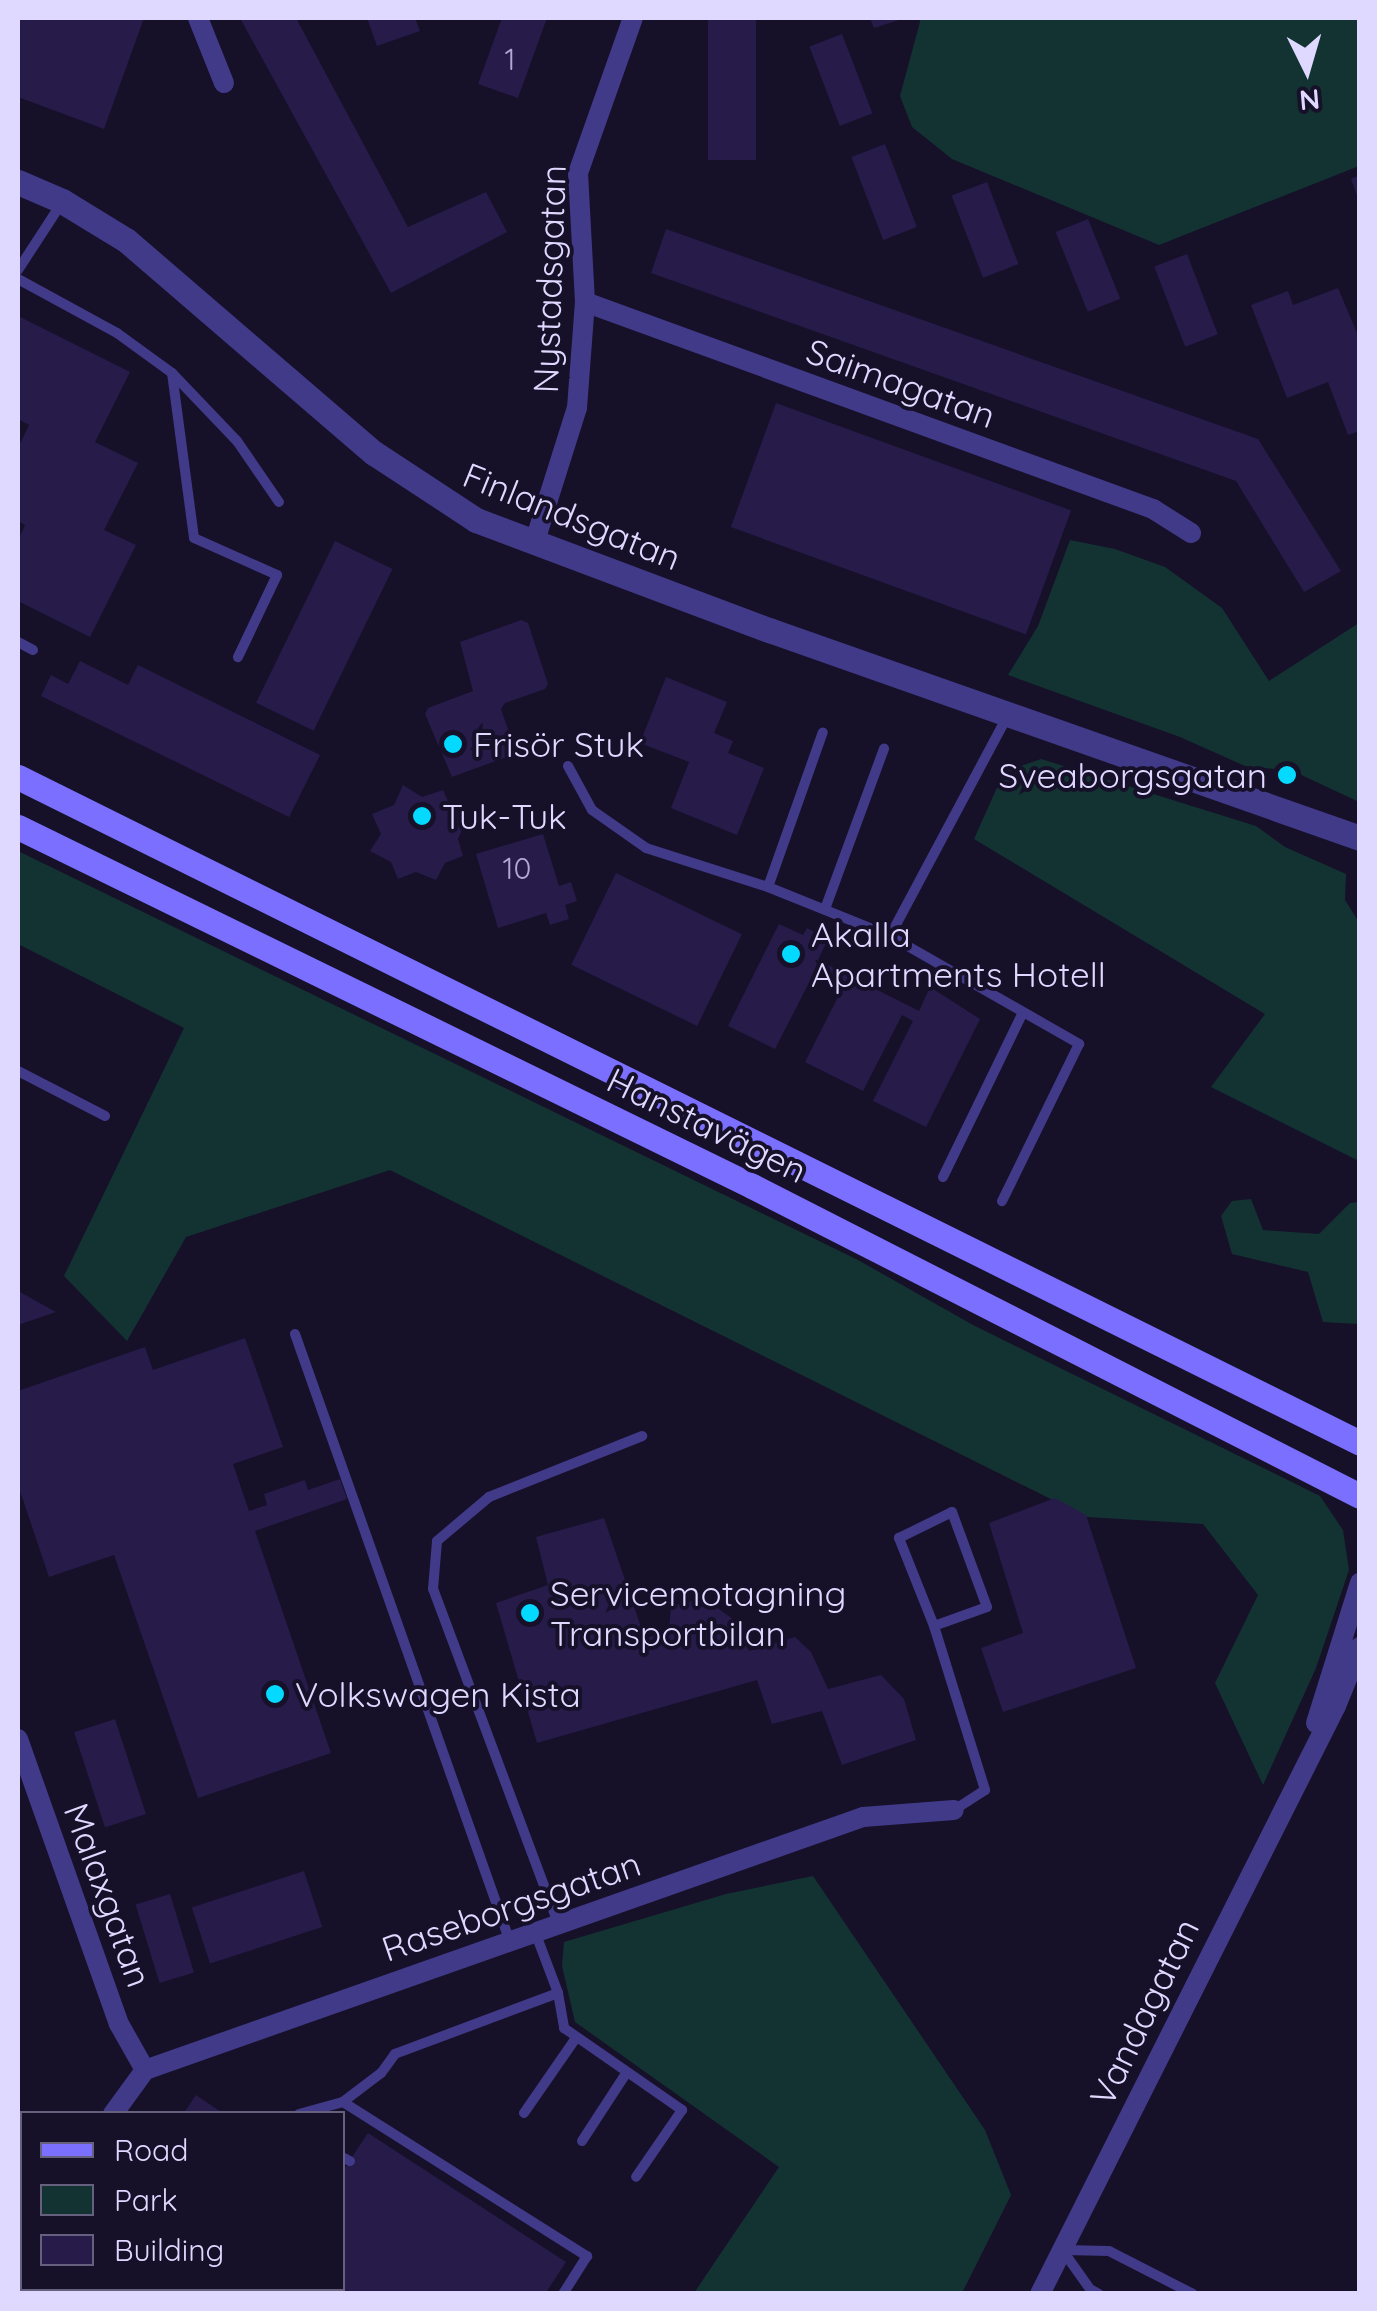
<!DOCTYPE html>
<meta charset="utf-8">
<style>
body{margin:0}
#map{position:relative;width:1377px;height:2311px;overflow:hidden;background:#161029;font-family:Quicksand,sans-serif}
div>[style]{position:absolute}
.green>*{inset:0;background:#133333}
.building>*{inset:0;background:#271b4a;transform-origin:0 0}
.service>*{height:10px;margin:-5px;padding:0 5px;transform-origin:5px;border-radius:5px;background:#413a89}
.minor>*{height:20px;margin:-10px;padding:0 10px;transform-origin:10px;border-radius:10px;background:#413a89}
.tertiary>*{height:25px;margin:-12.5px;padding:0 12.5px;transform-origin:12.5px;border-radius:12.5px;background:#413a89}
.secondary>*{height:25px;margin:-12.5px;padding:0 12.5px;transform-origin:12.5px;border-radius:12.5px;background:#7a6fff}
.dots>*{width:28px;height:28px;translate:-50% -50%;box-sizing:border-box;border:5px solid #161029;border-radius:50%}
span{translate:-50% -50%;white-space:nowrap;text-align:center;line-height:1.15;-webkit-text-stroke:8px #161029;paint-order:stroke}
.number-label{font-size:30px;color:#b1a9d2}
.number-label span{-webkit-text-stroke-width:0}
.street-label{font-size:35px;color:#dfd8ff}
.poi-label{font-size:35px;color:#dfd8ff}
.left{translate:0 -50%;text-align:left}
.right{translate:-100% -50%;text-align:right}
.frame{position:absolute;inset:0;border:20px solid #dfd8ff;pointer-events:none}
.legend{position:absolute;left:20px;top:2111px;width:325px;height:180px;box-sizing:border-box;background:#161029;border:2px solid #66607f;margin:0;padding:12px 18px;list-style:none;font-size:30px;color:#dfd8ff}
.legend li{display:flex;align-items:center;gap:20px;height:50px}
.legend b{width:50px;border:2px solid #66607f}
.north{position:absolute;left:1257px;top:20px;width:100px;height:100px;-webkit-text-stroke:8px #161029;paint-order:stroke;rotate:175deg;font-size:28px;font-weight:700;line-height:40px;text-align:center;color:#dfd8ff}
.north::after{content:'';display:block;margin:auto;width:35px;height:45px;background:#dfd8ff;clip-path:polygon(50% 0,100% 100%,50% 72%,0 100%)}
</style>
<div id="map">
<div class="green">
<i style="clip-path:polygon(921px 18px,1359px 18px,1359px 166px,1159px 245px,952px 159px,912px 127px,900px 96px)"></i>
<i style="clip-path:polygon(1070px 540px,1115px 549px,1165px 567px,1222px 608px,1269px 681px,1359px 623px,1359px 802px,1293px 771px,1245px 766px,1180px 737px,1008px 675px,1038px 626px)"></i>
<i style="clip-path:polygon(1041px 759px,1256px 826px,1285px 847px,1346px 874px,1345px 900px,1360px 924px,1359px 1161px,1211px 1087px,1265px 1014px,974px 839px,1004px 772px)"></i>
<i style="clip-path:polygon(18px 851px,858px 1260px,973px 1325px,1320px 1496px,1343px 1530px,1349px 1570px,1316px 1668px,1263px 1785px,1215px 1683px,1258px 1595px,1203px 1524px,1087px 1517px,390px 1170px,186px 1237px,127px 1341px,64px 1276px,184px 1028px,18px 944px)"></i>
<i style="clip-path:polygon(1251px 1199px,1263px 1230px,1319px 1234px,1350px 1203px,1359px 1202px,1359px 1324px,1323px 1322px,1308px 1272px,1232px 1254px,1221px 1216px,1232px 1201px)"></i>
<i style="clip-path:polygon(813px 1876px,985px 2130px,1011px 2195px,962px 2293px,694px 2293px,779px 2167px,575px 2022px,562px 1966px,564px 1942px,726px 1894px)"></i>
<i style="clip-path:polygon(18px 2228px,22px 2232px,22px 2288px,111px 2289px,119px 2293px,18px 2293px)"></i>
</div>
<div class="building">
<i style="clip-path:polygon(18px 18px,144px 18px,104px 129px,18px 97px)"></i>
<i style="clip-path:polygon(240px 18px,296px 18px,408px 227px,486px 192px,507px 232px,391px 293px)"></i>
<i style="clip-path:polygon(367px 18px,415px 18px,420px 31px,377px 46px)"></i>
<i style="clip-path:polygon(502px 18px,547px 18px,518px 98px,478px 84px)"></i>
<i style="left:708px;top:18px;width:48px;height:142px"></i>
<i style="clip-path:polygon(870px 18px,905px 18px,874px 28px)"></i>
<i style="left:842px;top:34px;width:85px;height:35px;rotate:69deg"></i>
<i style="left:885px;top:144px;width:89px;height:36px;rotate:69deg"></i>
<i style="clip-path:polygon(1360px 175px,1360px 201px,1359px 201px,1351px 179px)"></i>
<i style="left:987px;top:182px;width:88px;height:38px;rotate:69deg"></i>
<i style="left:1088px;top:219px;width:86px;height:35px;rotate:68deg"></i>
<i style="clip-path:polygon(666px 229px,1258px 439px,1341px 571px,1304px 592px,1236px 481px,651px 273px)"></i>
<i style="left:1187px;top:254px;width:86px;height:35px;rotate:69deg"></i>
<i style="clip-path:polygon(1338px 288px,1360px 340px,1360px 431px,1348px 435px,1328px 382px,1287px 398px,1251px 305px,1288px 291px,1293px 305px)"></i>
<i style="clip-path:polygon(18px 316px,130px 372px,95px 442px,138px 463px,104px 530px,136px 545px,90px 637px,18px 601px,18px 541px,25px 525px,18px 521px,18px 448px,29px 425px,18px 419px)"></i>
<i style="left:776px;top:403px;width:314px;height:132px;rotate:20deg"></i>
<i style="left:335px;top:541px;width:64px;height:180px;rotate:26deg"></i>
<i style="clip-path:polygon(521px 620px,528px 623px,548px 684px,545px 689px,505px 703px,501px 709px,515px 750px,512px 755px,452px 777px,425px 714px,428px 708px,473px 691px,460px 642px)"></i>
<i style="clip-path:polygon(80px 661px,128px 685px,138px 665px,320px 755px,289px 817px,41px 696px,51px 675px,68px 684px)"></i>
<i style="clip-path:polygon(666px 677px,727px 702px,714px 733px,733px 741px,728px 753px,764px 768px,737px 835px,671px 808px,689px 762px,640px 743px)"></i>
<i style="clip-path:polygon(403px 785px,422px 797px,443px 790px,451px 808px,468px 816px,458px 839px,463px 856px,445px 863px,436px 880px,416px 872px,398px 879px,391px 862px,370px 851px,381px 834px,372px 814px,394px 805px)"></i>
<i style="clip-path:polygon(543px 834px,559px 886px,571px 882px,577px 901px,565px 905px,569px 919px,550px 925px,546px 913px,498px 928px,476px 854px)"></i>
<i style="left:616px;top:873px;width:140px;height:102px;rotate:26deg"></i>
<i style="clip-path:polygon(779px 924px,803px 935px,807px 928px,828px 939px,818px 960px,919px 1011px,930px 987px,980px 1019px,926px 1127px,873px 1101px,913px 1021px,902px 1015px,863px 1091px,805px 1062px,844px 985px,815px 971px,775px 1049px,728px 1026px)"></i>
<i style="clip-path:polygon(18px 1291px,56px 1312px,18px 1325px)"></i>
<i style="clip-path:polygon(245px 1338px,283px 1447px,233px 1464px,249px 1511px,267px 1505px,264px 1494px,305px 1480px,308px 1490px,340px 1479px,347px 1499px,255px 1531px,331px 1753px,198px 1798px,114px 1555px,49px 1577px,18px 1485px,18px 1391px,145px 1347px,153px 1370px)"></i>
<i style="clip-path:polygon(1055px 1498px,1086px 1515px,1136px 1668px,1003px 1712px,981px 1648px,1023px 1633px,989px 1523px)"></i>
<i style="clip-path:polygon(604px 1518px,645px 1639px,669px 1629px,671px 1606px,704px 1598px,734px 1620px,749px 1651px,795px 1637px,811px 1652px,828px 1689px,881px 1675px,904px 1699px,916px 1740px,842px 1765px,822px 1711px,772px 1724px,757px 1680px,537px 1743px,496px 1603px,548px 1585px,536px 1537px)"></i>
<i style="left:115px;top:1719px;width:100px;height:43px;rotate:72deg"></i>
<i style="left:304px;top:1871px;width:59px;height:118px;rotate:72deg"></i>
<i style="left:170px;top:1894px;width:82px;height:36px;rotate:73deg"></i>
<i style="clip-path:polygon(196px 2095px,224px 2114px,183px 2114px)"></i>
<i style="clip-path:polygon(368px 2133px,566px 2262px,545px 2294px,329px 2294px,321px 2288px,342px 2288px,342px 2172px)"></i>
</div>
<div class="service">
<i style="left:18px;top:270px;width:79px;rotate:-56.9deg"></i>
<i style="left:18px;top:279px;width:113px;rotate:28.6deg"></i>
<i style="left:117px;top:333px;width:68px;rotate:36deg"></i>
<i style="left:172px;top:373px;width:166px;rotate:82.4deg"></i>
<i style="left:194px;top:538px;width:91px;rotate:24deg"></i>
<i style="left:277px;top:575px;width:91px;rotate:115.4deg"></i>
<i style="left:172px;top:373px;width:94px;rotate:46.3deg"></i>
<i style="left:237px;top:441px;width:74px;rotate:55.5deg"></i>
<i style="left:18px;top:642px;width:17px;rotate:28deg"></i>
<i style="left:568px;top:766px;width:50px;rotate:61.4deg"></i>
<i style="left:592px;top:810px;width:66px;rotate:35.1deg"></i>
<i style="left:646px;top:848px;width:128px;rotate:17.7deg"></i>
<i style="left:768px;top:887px;width:131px;rotate:21.9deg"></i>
<i style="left:890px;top:936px;width:218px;rotate:29.7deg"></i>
<i style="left:1079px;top:1044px;width:175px;rotate:116.1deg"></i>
<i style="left:768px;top:887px;width:164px;rotate:-70.5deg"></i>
<i style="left:825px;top:909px;width:171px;rotate:-69.8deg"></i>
<i style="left:890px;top:936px;width:251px;rotate:-61.9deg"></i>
<i style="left:18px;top:1071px;width:98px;rotate:27.3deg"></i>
<i style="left:943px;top:1177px;width:183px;rotate:-64.1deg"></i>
<i style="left:295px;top:1334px;width:642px;rotate:70.52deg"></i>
<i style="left:934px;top:1626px;width:95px;rotate:-111.7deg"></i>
<i style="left:899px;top:1538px;width:59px;rotate:-26.1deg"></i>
<i style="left:952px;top:1512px;width:101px;rotate:69.8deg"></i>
<i style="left:987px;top:1607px;width:56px;rotate:160.3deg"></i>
<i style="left:934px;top:1626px;width:172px;rotate:72.7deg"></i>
<i style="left:985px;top:1790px;width:37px;rotate:147deg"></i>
<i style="left:558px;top:1923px;width:357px;rotate:-110.5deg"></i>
<i style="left:433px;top:1589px;width:48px;rotate:-85.2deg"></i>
<i style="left:437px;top:1541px;width:68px;rotate:-40.2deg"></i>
<i style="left:489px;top:1497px;width:165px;rotate:-21.7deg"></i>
<i style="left:535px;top:1932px;width:65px;rotate:69.3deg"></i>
<i style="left:558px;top:1993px;width:174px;rotate:159.5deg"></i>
<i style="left:395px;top:2054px;width:24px;rotate:126deg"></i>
<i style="left:381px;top:2073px;width:48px;rotate:142.7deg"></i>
<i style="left:343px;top:2102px;width:289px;rotate:32.3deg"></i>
<i style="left:587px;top:2256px;width:45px;rotate:122.3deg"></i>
<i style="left:558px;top:1993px;width:36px;rotate:80deg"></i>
<i style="left:564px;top:2028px;width:144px;rotate:34.8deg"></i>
<i style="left:682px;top:2110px;width:81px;rotate:124.5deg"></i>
<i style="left:524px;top:2113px;width:91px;rotate:-55.3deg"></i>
<i style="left:299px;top:2114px;width:46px;rotate:-15.3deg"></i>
<i style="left:582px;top:2141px;width:82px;rotate:-56.9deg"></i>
<i style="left:342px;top:2157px;width:9px;rotate:27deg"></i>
<i style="left:1064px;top:2250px;width:45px;rotate:1.3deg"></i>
<i style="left:1109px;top:2251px;width:94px;rotate:27.1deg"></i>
<i style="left:1063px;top:2251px;width:47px;rotate:54.6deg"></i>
<i style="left:1090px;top:2289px;width:10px;rotate:29deg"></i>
</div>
<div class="minor">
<i style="left:198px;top:18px;width:70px;rotate:68.2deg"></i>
<i style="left:585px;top:302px;width:605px;rotate:20.02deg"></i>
<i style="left:1153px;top:509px;width:45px;rotate:32.3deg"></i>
<i style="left:534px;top:544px;width:143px;rotate:-72.5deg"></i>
<i style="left:577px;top:408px;width:106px;rotate:-85.7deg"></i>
<i style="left:585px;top:302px;width:129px;rotate:-93.1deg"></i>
<i style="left:578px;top:173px;width:164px;rotate:-70.5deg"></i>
<i style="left:1316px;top:1723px;width:147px;rotate:-72.6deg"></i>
<i style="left:18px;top:1739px;width:302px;rotate:70.5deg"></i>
<i style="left:119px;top:2024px;width:53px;rotate:60.5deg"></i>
<i style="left:113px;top:2114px;width:54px;rotate:-54deg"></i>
<i style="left:145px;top:2070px;width:761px;rotate:-19.41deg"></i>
<i style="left:863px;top:1817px;width:91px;rotate:-4.4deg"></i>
<i style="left:18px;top:2169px;width:5px;rotate:37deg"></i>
<i style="left:201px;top:2288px;width:9px;rotate:41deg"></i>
<i style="left:1040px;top:2294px;width:658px;rotate:-63.28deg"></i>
<i style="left:1336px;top:1706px;width:64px;rotate:-67.9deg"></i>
</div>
<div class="tertiary">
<i style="left:18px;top:182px;width:48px;rotate:23.4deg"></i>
<i style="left:62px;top:201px;width:75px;rotate:31.4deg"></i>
<i style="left:126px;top:240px;width:327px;rotate:40.7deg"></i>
<i style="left:374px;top:453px;width:122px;rotate:33.3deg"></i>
<i style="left:476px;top:520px;width:313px;rotate:20.6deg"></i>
<i style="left:769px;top:630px;width:627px;rotate:19.39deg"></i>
</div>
<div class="secondary">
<i style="left:18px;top:777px;width:1498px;rotate:26.39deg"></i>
<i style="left:18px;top:827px;width:817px;rotate:26.06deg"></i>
<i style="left:752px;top:1186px;width:682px;rotate:27.02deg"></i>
</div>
<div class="dots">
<i style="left:453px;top:744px;background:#04d9ff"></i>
<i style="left:1287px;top:775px;background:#04d9ff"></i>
<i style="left:422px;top:816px;background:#04d9ff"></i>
<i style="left:791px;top:954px;background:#04d9ff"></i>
<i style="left:530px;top:1613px;background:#04d9ff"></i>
<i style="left:275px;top:1694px;background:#04d9ff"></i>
</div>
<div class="number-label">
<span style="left:510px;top:59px">1</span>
<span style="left:517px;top:868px">10</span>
</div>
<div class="street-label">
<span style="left:549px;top:279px;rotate:-88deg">Nystadsgatan</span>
<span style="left:901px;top:383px;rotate:20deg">Saimagatan</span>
<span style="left:572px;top:516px;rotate:22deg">Finlandsgatan</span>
<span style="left:707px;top:1125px;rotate:26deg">Hanstavägen</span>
<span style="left:108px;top:1895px;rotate:70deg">Malaxgatan</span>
<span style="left:511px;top:1906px;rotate:-19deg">Raseborgsgatan</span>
<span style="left:1144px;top:2012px;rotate:-64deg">Vandagatan</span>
</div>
<div class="poi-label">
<span class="left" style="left:473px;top:744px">Frisör Stuk</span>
<span class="right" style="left:1267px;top:775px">Sveaborgsgatan</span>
<span class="left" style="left:442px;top:816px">Tuk-Tuk</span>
<span class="left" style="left:811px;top:954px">Akalla<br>Apartments Hotell</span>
<span class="left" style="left:550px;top:1613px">Servicemotagning<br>Transportbilan</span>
<span class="left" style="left:295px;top:1694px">Volkswagen Kista</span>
</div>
<div class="frame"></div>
<ul class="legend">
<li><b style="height:12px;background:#7a6fff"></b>Road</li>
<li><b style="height:28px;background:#133333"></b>Park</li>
<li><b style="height:28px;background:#271b4a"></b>Building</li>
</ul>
<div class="north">N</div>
</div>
